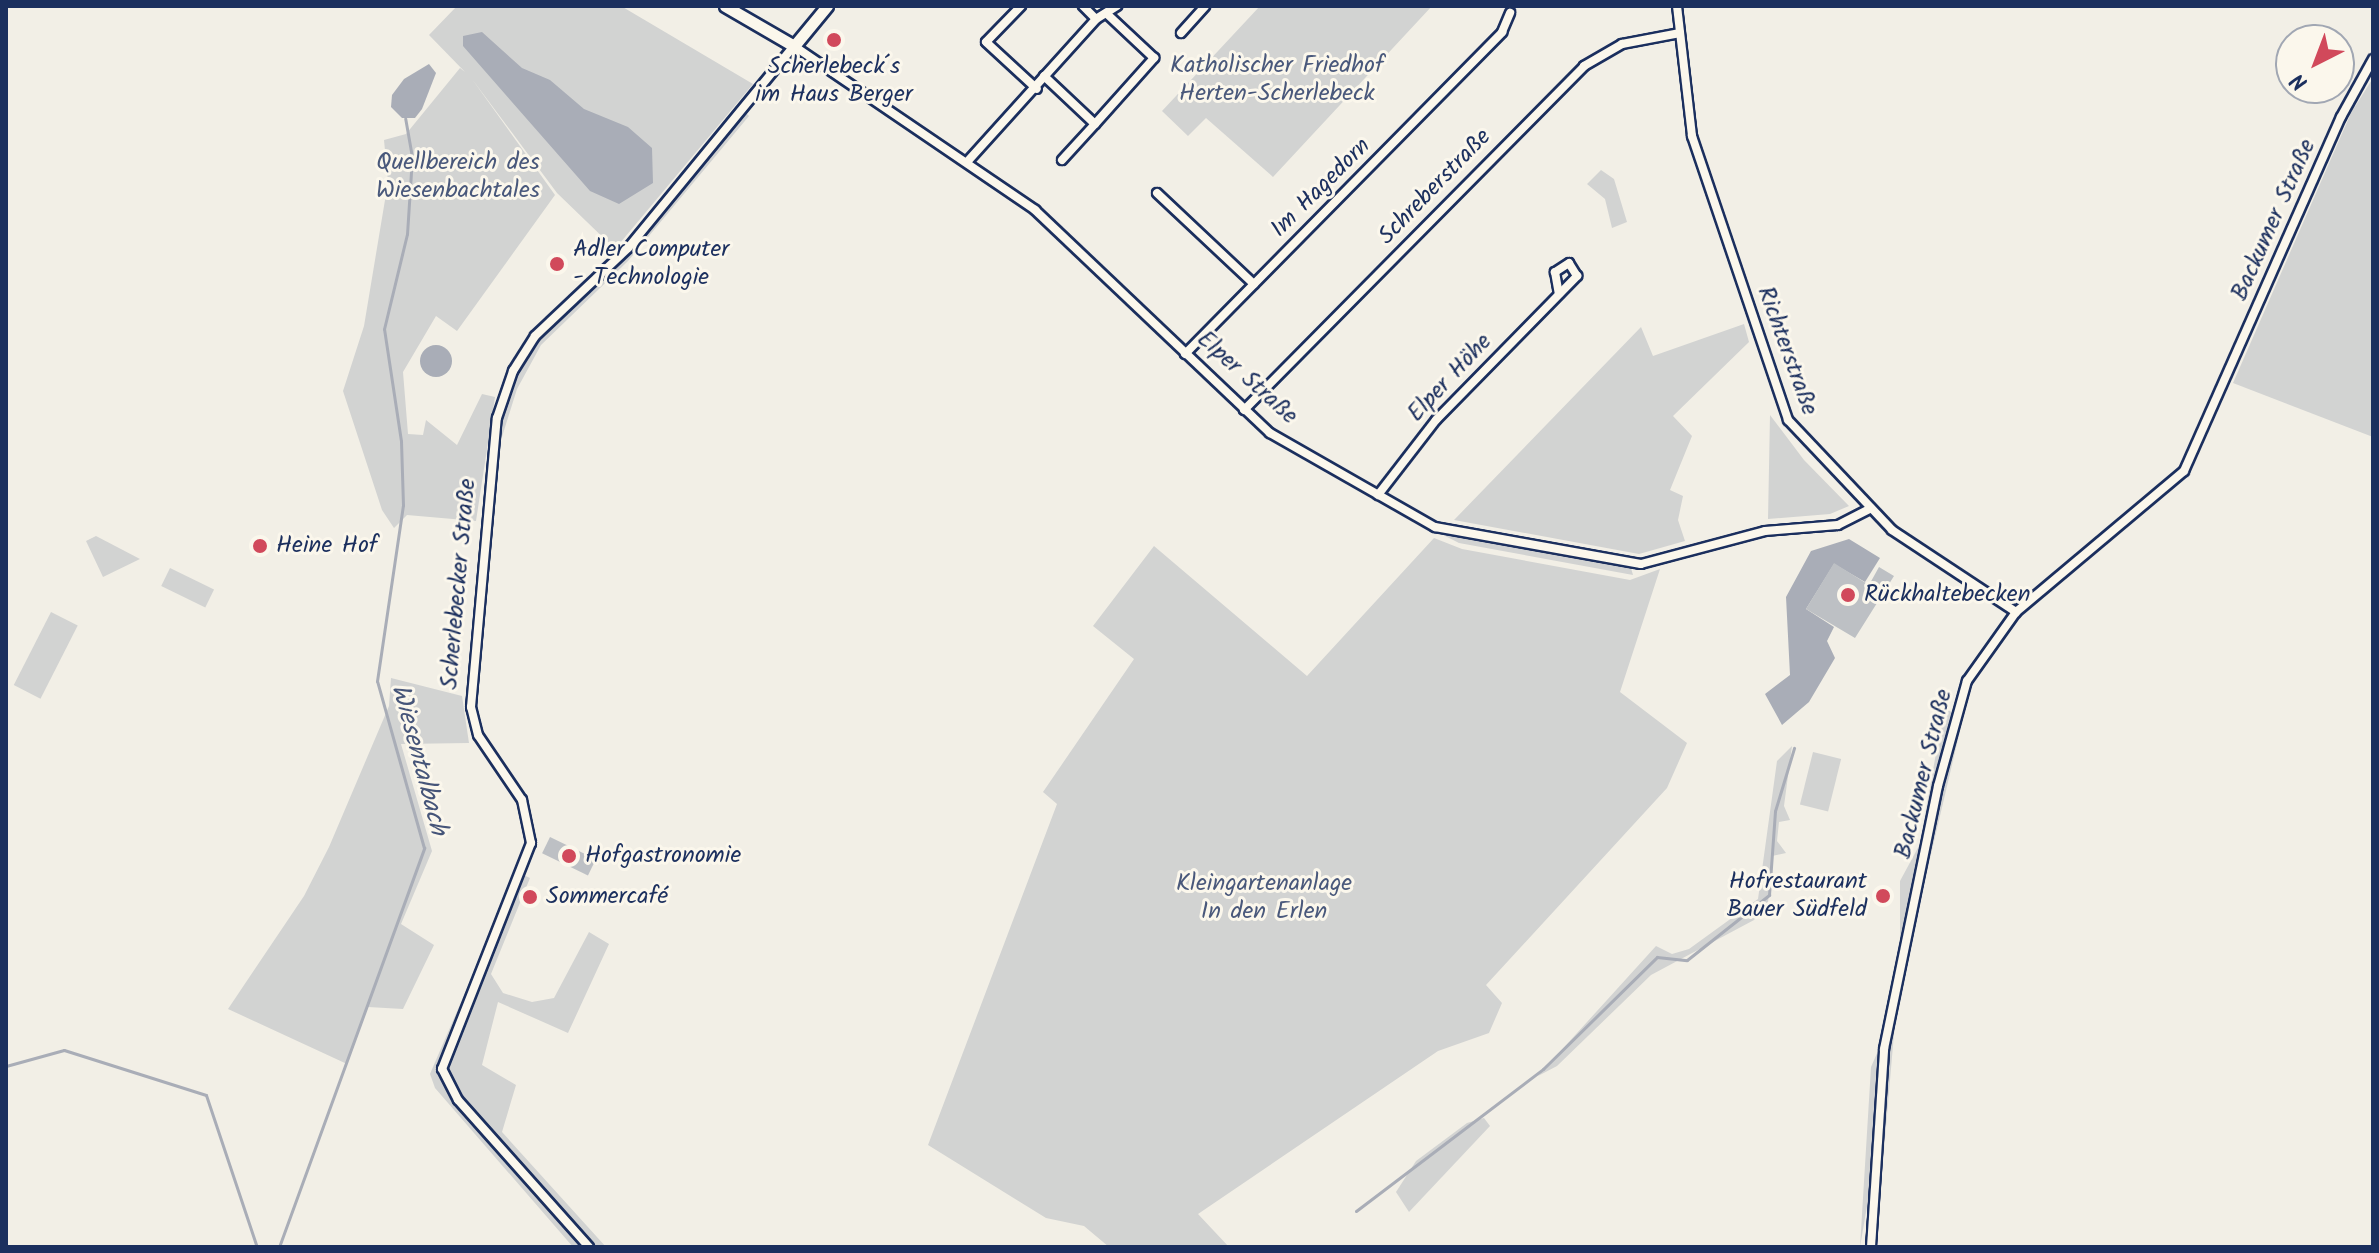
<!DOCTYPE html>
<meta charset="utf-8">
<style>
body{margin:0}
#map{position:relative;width:2379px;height:1253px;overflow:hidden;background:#f2efe6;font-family:Kalam,sans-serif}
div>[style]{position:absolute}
.green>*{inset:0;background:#d2d3d2;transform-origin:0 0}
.water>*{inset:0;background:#a9adb7}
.round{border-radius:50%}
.stream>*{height:3px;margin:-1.5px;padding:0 1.5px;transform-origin:1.5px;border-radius:1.5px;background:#a9adb7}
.building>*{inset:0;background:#bdc0c4;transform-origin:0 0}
.roads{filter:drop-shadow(2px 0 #1b2f5e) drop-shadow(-2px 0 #1b2f5e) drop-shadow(0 2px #1b2f5e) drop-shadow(0 -2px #1b2f5e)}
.street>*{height:8px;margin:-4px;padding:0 4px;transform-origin:4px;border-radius:4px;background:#fbf7ec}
.secondary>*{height:11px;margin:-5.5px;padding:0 5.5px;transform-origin:5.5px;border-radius:5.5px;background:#fbf7ec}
.dots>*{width:22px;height:22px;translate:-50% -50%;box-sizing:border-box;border:4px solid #fbf7ec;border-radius:50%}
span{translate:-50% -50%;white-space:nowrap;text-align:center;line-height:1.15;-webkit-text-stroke:6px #fbf7ec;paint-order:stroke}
.park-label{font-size:24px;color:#49587b}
.poi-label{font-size:24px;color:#1b2f5e}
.left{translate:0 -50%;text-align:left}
.right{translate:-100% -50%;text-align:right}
.street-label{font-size:24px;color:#1b2f5e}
.water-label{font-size:26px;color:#465579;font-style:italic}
.frame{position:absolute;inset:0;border:8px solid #1b2f5e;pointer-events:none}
.north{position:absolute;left:2275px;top:24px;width:80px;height:80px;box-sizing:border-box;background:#fbf7ec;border:2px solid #a1a7b3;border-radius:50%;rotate:222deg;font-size:22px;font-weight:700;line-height:32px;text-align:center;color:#1b2f5e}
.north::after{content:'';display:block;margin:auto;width:28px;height:36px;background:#d1495b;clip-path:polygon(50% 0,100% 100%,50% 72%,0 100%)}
</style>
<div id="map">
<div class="green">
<i style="clip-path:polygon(457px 6px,621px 6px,753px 84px,615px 249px,557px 193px,472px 79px,555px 195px,457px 331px,436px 316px,403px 372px,408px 434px,423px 435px,426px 420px,457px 445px,482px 394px,495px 397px,476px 521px,407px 515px,394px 528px,382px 510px,343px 391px,364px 326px,388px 182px,384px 140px,406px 134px,460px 68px,465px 72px,429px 35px)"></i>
<i style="clip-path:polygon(1260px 6px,1432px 6px,1273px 177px,1206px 118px,1188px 136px,1162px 111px)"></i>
<i style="clip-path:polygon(2373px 78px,2373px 437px,2233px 383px,2351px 113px)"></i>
<i style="clip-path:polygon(745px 112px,749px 116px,628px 261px,541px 345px,517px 389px,501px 440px,502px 411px,532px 346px,620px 262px)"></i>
<i style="clip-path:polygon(1601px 170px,1614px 179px,1627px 222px,1612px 228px,1605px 199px,1587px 184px)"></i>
<i style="clip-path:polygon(1744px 324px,1749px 342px,1673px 416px,1692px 436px,1670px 490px,1683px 496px,1678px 520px,1685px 541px,1639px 554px,1454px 520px,1641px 327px,1653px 356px)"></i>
<i style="clip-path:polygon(1770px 415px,1804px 460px,1849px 506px,1830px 514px,1768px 519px)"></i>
<i style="clip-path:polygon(1365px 495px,1435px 531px,1631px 568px,1633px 575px,1459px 543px)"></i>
<i style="clip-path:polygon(96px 536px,140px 559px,103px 577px,86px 541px)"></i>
<i style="clip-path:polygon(1434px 538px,1462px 549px,1630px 580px,1660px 569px,1620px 692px,1687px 743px,1667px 788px,1486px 985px,1502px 1003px,1489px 1033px,1438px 1051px,1198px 1214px,1229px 1247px,1109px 1247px,1084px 1226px,1046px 1218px,928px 1145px,1057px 804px,1043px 792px,1134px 659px,1093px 626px,1154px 546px,1307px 676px)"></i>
<i style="left:170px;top:568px;width:49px;height:20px;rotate:26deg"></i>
<i style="left:51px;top:612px;width:30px;height:82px;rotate:27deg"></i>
<i style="clip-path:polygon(391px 678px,462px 696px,469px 743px,401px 744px,432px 851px,401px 924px,434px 945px,403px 1009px,368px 1007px,347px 1064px,228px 1009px,304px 896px,329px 847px,389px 706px)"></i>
<i style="clip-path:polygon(1944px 708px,1963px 718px,1897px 999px,1882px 1173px,1871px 1183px,1860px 1247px,1871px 1067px,1882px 1042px,1900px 943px,1900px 881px,1920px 844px)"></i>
<i style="clip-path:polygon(1792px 746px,1784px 806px,1790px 820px,1779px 822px,1777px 841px,1786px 853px,1772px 856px,1768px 903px,1754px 920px,1651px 975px,1557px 1066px,1538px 1076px,1656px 946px,1672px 954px,1689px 949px,1758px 899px,1777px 761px)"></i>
<i style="left:1813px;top:752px;width:29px;height:54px;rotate:14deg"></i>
<i style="clip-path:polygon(517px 872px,530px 878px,491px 974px,503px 993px,532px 1002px,554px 998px,589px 932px,609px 944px,568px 1033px,498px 1002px,482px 1065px,516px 1085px,502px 1132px,606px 1247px,573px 1247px,435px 1088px,430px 1074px)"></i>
<i style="clip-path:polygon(1484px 1118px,1490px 1126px,1409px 1212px,1396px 1192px,1416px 1161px,1467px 1123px)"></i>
</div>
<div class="water">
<i style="clip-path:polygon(482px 32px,522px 68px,550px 80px,584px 109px,628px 127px,652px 148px,653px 183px,619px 204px,590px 191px,463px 46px,463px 36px)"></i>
<i style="clip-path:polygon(429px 64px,436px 73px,422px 109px,415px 118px,402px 118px,391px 107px,392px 95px,404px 79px)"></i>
<i class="round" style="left:420px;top:345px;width:32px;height:32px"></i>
<i style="clip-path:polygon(1849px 539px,1880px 558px,1865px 582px,1834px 564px,1806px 609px,1834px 627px,1827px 641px,1835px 658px,1809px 702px,1782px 725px,1765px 694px,1790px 675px,1786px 597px,1811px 551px)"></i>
</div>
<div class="stream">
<i style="left:6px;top:1066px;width:60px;rotate:-15.4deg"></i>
<i style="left:64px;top:1050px;width:149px;rotate:17.6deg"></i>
<i style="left:206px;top:1095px;width:160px;rotate:71.5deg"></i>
<i style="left:1356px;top:1211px;width:235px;rotate:-37.2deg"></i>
<i style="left:1543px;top:1069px;width:160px;rotate:-44.5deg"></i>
<i style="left:1657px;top:957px;width:30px;rotate:6deg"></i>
<i style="left:1687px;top:960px;width:105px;rotate:-38.4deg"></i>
<i style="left:1769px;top:895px;width:84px;rotate:-85.9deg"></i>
<i style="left:1775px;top:811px;width:66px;rotate:-73.2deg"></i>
<i style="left:279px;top:1247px;width:425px;rotate:-70deg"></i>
<i style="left:424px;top:848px;width:173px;rotate:-105.7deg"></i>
<i style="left:377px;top:681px;width:178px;rotate:-81.6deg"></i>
<i style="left:403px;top:505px;width:64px;rotate:-91.8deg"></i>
<i style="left:401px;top:441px;width:113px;rotate:-98.6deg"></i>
<i style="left:384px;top:329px;width:98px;rotate:-76.4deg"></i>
<i style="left:407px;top:234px;width:77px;rotate:-86.3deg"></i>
<i style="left:412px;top:157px;width:39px;rotate:-100deg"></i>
</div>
<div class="building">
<i style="clip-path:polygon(1834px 563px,1869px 585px,1879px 567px,1894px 576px,1855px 638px,1806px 609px)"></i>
<i style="left:550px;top:837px;width:51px;height:18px;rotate:26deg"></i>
</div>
<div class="roads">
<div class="street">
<i style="left:1021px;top:6px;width:50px;rotate:134.2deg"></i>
<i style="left:986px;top:42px;width:69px;rotate:42.7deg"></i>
<i style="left:1083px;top:6px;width:18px;rotate:45deg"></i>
<i style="left:1677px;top:6px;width:131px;rotate:83.4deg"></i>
<i style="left:1692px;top:136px;width:300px;rotate:71.3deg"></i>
<i style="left:1788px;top:420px;width:151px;rotate:46.6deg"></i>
<i style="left:1892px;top:530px;width:149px;rotate:33.5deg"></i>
<i style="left:1181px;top:33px;width:36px;rotate:-48deg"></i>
<i style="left:1044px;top:76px;width:70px;rotate:43.3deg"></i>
<i style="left:1095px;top:124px;width:89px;rotate:-48.2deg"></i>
<i style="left:1154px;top:58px;width:63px;rotate:-136.9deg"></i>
<i style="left:1062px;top:160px;width:49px;rotate:-47.5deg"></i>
<i style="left:967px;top:162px;width:193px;rotate:-47.9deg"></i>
<i style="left:1096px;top:19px;width:25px;rotate:-32deg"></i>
<i style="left:1157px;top:193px;width:133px;rotate:43.2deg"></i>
<i style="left:1185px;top:354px;width:452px;rotate:-45.4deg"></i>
<i style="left:1502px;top:32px;width:21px;rotate:-67deg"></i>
<i style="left:1244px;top:410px;width:484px;rotate:-45.3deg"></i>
<i style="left:1584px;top:66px;width:44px;rotate:-30.1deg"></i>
<i style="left:1622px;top:44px;width:59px;rotate:-10.7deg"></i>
<i style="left:1378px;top:495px;width:95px;rotate:-52.3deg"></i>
<i style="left:1436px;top:420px;width:202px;rotate:-45.6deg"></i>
<i style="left:1577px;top:276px;width:15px;rotate:-122deg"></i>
<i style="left:1569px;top:263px;width:17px;rotate:147deg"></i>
<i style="left:1555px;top:272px;width:22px;rotate:80deg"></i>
<i style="left:589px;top:1247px;width:197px;rotate:-131.7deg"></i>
<i style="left:458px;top:1100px;width:35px;rotate:-117deg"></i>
<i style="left:442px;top:1069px;width:243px;rotate:-68.5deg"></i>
<i style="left:531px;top:843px;width:44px;rotate:-101.8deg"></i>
<i style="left:522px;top:800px;width:78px;rotate:-124.1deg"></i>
<i style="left:478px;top:735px;width:29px;rotate:-104deg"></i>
<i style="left:471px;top:707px;width:290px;rotate:-84.9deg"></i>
<i style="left:497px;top:418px;width:50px;rotate:-71.2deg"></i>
<i style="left:513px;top:371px;width:41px;rotate:-57.8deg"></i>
<i style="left:535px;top:336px;width:128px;rotate:-43.4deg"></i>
<i style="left:628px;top:248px;width:261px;rotate:-50.6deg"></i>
<i style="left:794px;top:46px;width:292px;rotate:34.2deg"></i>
<i style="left:1035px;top:210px;width:324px;rotate:43.5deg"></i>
<i style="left:1270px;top:433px;width:190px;rotate:29.7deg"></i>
<i style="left:1435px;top:527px;width:209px;rotate:10.2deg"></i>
<i style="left:1641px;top:564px;width:128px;rotate:-14.9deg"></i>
<i style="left:1765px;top:531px;width:73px;rotate:-4.7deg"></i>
<i style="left:1838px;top:525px;width:35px;rotate:-27deg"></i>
<i style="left:1871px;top:1247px;width:198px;rotate:-86.2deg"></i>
<i style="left:1884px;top:1049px;width:268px;rotate:-78.4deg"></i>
<i style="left:1938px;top:786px;width:109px;rotate:-74.6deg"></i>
<i style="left:1967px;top:681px;width:85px;rotate:-54.6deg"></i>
<i style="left:2016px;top:612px;width:219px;rotate:-40deg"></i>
<i style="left:2184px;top:471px;width:387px;rotate:-66.1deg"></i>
<i style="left:2341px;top:117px;width:66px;rotate:-61.1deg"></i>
</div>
<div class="secondary">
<i style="left:725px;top:6px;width:80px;rotate:30.1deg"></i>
<i style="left:794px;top:46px;width:52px;rotate:-50.5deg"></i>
</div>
</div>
<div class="dots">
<i style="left:834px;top:40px;background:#d1495b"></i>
<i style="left:557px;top:264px;background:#d1495b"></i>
<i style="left:260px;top:546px;background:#d1495b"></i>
<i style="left:1848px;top:595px;background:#d1495b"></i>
<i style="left:569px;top:856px;background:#d1495b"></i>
<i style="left:1883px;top:896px;background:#d1495b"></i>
<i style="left:530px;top:897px;background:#d1495b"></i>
</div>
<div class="park-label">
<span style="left:1277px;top:80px">Katholischer Friedhof<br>Herten-Scherlebeck</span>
<span style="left:458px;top:177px">Quellbereich des<br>Wiesenbachtales</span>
<span style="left:1264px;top:898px">Kleingartenanlage<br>In den Erlen</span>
</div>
<div class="poi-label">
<span style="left:834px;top:81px">Scherlebeck´s<br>im Haus Berger</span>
<span class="left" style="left:573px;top:264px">Adler Computer<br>- Technologie</span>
<span class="left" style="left:276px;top:546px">Heine Hof</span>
<span class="left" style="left:1864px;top:595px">Rückhaltebecken</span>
<span class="left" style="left:585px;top:856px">Hofgastronomie</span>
<span class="right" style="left:1867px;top:896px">Hofrestaurant<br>Bauer Südfeld</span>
<span class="left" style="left:546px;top:897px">Sommercafé</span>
</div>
<div class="street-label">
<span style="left:1435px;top:187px;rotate:-46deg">Schreberstraße</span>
<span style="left:1321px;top:188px;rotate:-45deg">Im Hagedorn</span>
<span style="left:2274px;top:220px;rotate:-66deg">Backumer Straße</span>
<span style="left:1787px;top:351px;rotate:70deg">Richterstraße</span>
<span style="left:1247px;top:378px;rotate:42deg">Elper Straße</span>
<span style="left:1450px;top:378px;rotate:-47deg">Elper Höhe</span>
<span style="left:459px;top:584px;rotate:-85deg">Scherlebecker Straße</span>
<span style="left:1924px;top:774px;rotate:-76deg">Backumer Straße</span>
</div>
<div class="water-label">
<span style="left:418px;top:760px;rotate:75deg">Wiesentalbach</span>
</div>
<div class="frame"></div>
<div class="north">N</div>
</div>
